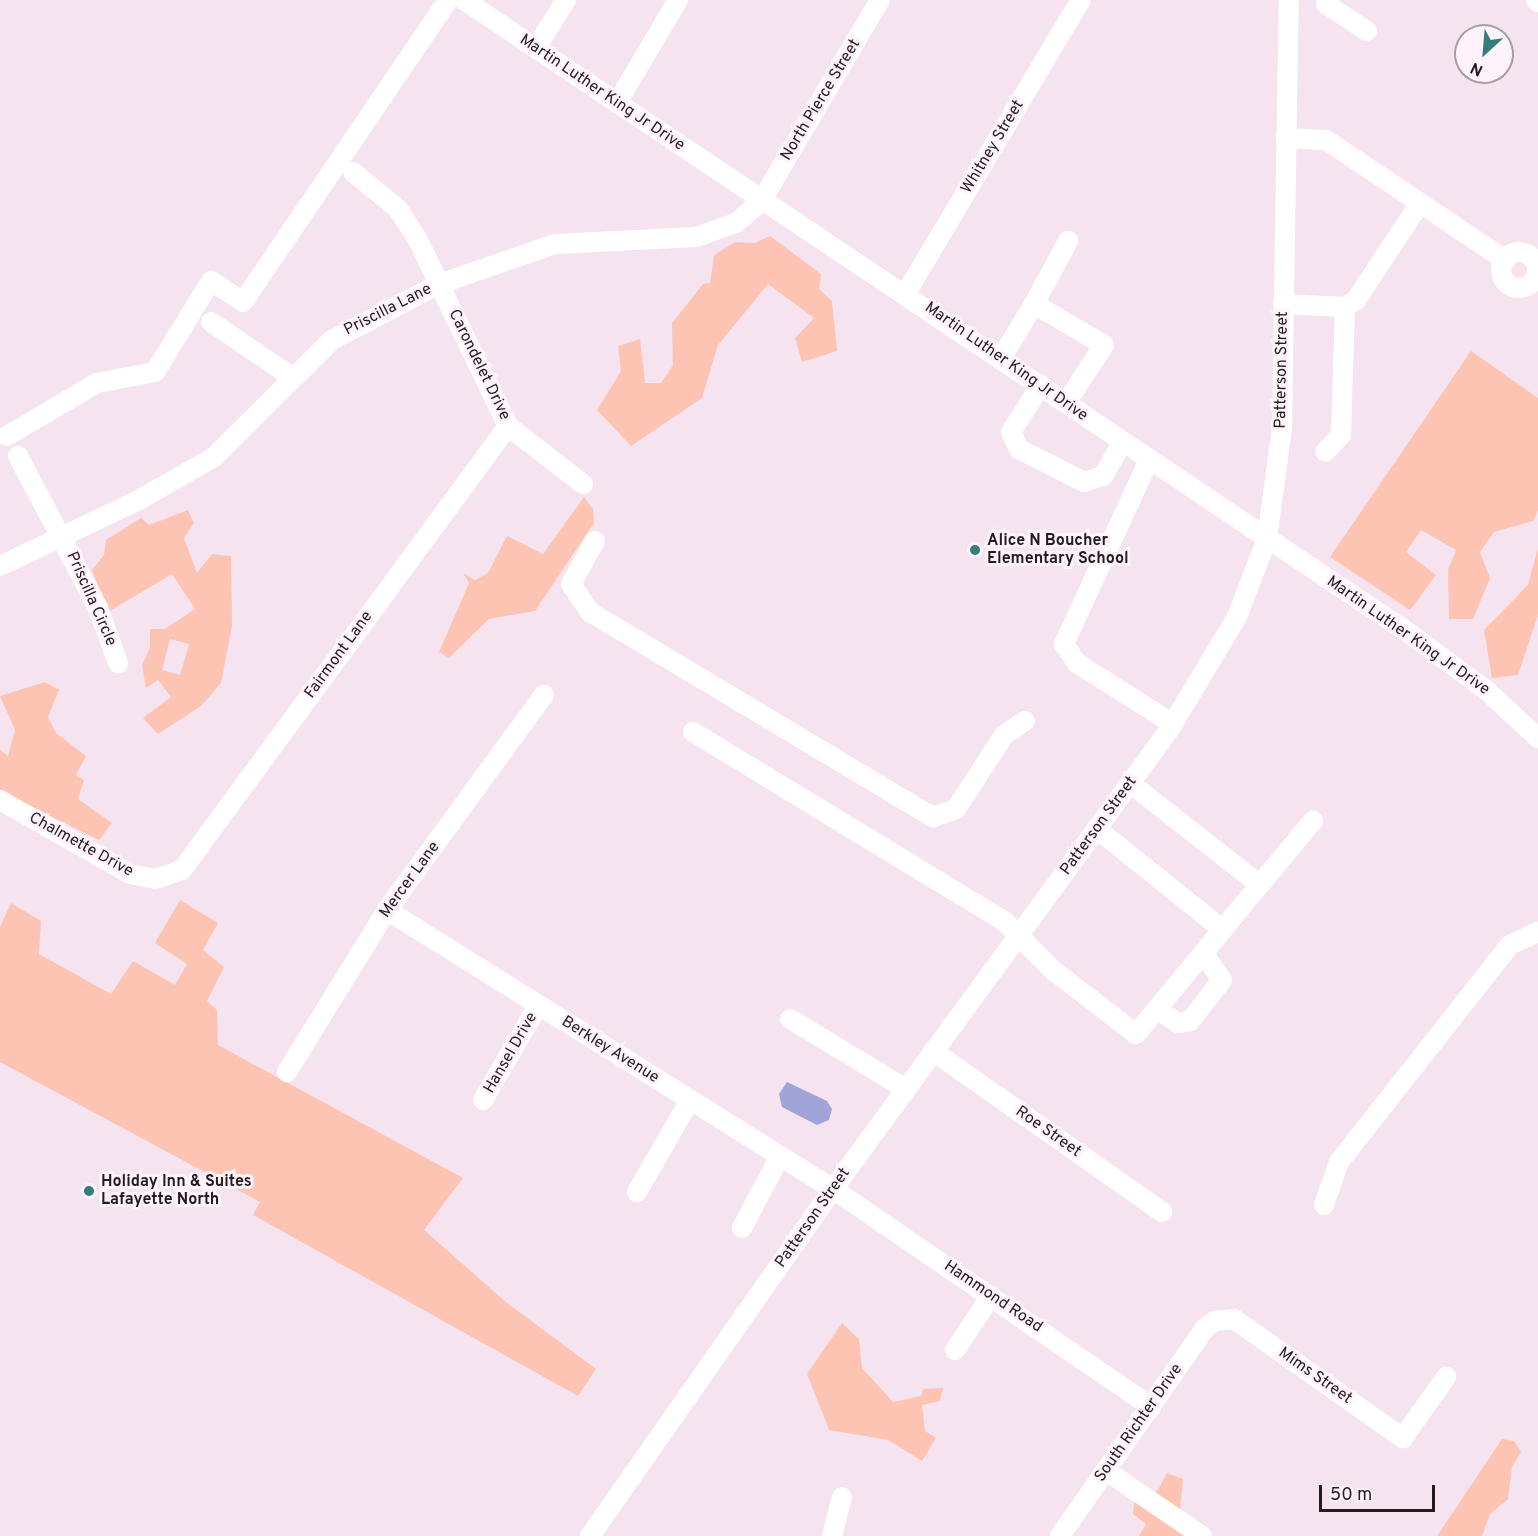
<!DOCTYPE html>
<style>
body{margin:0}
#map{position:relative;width:1538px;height:1536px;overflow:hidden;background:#f5e4ef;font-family:Overpass,sans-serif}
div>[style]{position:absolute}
.green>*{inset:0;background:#fdc4b4}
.water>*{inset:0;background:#a0a4d9}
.minor>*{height:20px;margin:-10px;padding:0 10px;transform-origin:10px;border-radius:10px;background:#fff}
.minor>.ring{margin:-10px;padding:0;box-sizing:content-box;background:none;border:20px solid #fff;border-radius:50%}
.dots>*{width:16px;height:16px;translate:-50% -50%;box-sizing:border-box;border:3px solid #fef3fa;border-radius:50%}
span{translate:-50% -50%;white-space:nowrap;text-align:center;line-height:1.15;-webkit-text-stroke:6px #fef3fa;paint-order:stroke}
.street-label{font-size:16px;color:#221c20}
.poi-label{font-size:16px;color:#221c20;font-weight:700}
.left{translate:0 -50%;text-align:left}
.north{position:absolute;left:1454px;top:24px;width:60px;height:60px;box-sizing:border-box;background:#fef3fa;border:2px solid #a69da3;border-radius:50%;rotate:206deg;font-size:16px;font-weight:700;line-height:24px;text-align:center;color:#221c20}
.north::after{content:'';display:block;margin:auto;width:21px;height:27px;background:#347d7c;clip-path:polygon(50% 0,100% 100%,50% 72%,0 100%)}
.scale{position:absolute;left:1319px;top:1485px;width:116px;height:27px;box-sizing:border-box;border:3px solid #221c20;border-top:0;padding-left:8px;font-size:18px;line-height:21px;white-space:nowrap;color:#221c20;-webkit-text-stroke:4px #fef3fa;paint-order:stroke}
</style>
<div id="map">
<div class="green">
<i style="clip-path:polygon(770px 236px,821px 274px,819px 289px,832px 301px,837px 351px,802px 362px,795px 338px,814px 318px,768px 284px,718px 345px,702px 398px,631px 446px,597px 410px,621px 371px,618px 346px,640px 339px,645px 383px,661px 383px,673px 365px,672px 323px,703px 284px,710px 283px,714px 255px,735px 242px,755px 243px)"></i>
<i style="clip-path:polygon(1471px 351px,1538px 398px,1538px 510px,1533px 521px,1494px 532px,1480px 552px,1490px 578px,1473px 619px,1449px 619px,1448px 570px,1456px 550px,1421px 530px,1406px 552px,1436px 575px,1410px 610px,1330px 557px)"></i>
<i style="clip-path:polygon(584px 497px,593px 509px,594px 523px,535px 611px,489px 619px,449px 658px,439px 652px,469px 583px,463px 573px,475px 580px,488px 573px,507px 536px,543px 554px)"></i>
<i style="clip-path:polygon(evenodd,188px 510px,194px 523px,184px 538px,197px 573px,212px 554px,231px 556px,232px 626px,221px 683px,201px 706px,158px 734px,143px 718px,171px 697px,158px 680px,146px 688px,142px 665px,150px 648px,150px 629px,165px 629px,195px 609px,172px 574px,108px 612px,92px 570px,104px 555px,106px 540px,141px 518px,149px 525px,188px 510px,170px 639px,189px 644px,180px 675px,162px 670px,170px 639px)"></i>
<i style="clip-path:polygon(1538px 548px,1538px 615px,1518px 675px,1492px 678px,1484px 630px,1528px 585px)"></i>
<i style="clip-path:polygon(45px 682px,59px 690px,48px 717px,56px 733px,86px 756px,76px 775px,84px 780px,78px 799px,112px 823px,99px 840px,0 791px,0 750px,8px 756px,15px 730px,0 696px)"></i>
<i style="clip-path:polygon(180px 900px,218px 923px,203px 950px,224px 967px,207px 1001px,217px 1010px,218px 1045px,463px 1178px,424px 1230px,507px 1303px,596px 1369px,578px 1396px,253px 1215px,260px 1202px,0 1062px,0 927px,11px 903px,41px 921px,39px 954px,111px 994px,133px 961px,175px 985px,187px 964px,155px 943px)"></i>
<i style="clip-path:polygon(842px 1323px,859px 1339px,862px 1368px,893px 1402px,921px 1396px,923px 1389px,943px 1388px,940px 1401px,922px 1405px,925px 1431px,936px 1438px,922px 1461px,888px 1440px,829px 1430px,807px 1374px)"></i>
<i style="clip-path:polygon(1502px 1439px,1514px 1441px,1521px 1452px,1512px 1467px,1508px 1499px,1490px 1514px,1482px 1536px,1437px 1536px)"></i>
<i style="clip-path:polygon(1167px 1473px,1183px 1479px,1180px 1511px,1198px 1536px,1139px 1536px,1146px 1524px,1133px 1514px,1134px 1503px,1158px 1490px)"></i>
</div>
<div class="water">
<i style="clip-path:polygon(787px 1082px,827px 1101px,832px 1109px,829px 1120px,817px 1125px,782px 1107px,779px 1094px)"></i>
</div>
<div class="minor">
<i style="left:464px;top:0;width:1134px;rotate:33.82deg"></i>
<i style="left:1406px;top:631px;width:99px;rotate:36.4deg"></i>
<i style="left:1486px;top:690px;width:71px;rotate:42.7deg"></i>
<i style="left:1329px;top:0;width:5px;rotate:127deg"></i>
<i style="left:1326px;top:4px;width:49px;rotate:33.4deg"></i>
<i style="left:1536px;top:0;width:3px;rotate:45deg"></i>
<i style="left:536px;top:48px;width:57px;rotate:-58deg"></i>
<i style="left:617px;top:103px;width:120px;rotate:-59.4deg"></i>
<i style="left:1286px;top:138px;width:40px;rotate:2.9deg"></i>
<i style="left:1326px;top:140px;width:216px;rotate:33.8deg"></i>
<i style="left:353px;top:172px;width:58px;rotate:39.4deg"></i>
<i style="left:398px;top:209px;width:35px;rotate:57deg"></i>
<i style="left:417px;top:238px;width:209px;rotate:64.2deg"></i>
<i style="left:508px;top:426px;width:95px;rotate:37.7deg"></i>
<i class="ring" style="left:1501px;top:252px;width:16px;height:16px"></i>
<i style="left:906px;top:293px;width:341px;rotate:-59.2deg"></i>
<i style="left:1034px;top:304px;width:72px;rotate:-61.6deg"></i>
<i style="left:1283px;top:304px;width:62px;rotate:2.8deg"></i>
<i style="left:1345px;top:307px;width:128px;rotate:91.8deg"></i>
<i style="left:1341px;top:435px;width:23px;rotate:133deg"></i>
<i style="left:1345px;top:307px;width:13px;rotate:-32deg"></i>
<i style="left:1356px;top:300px;width:116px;rotate:-56.6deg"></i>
<i style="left:211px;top:322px;width:98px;rotate:34.2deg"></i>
<i style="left:1002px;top:357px;width:62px;rotate:-58.9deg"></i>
<i style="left:1034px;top:304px;width:81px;rotate:30.4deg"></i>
<i style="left:1104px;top:345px;width:69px;rotate:123.2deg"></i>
<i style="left:1041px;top:385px;width:56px;rotate:122.6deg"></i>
<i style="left:1011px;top:432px;width:19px;rotate:65deg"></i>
<i style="left:1019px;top:449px;width:73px;rotate:26.9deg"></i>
<i style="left:1084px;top:482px;width:20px;rotate:-18deg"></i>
<i style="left:1103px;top:476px;width:39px;rotate:-60deg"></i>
<i style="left:7px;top:436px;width:104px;rotate:-30.5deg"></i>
<i style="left:97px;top:383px;width:59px;rotate:-10.7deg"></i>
<i style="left:155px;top:372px;width:107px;rotate:-58.4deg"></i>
<i style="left:211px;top:281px;width:38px;rotate:33deg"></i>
<i style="left:243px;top:302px;width:365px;rotate:-55.8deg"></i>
<i style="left:18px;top:456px;width:172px;rotate:62.2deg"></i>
<i style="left:98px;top:608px;width:59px;rotate:70deg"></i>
<i style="left:1149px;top:460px;width:203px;rotate:114.8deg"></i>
<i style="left:1064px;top:644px;width:23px;rotate:56deg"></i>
<i style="left:1077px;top:663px;width:114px;rotate:32.4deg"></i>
<i style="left:595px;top:541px;width:49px;rotate:119.2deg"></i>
<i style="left:571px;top:584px;width:34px;rotate:56deg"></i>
<i style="left:590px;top:612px;width:400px;rotate:30.9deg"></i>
<i style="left:933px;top:817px;width:24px;rotate:-19deg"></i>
<i style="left:956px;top:809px;width:88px;rotate:-57deg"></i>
<i style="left:1004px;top:735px;width:25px;rotate:-34deg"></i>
<i style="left:0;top:566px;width:152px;rotate:-25.4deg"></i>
<i style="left:137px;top:501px;width:89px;rotate:-29.7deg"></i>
<i style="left:214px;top:457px;width:166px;rotate:-44.8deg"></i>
<i style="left:332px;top:340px;width:121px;rotate:-27.6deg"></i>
<i style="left:439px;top:284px;width:123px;rotate:-19deg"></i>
<i style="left:555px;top:244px;width:141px;rotate:-2.8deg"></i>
<i style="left:696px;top:237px;width:42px;rotate:-19.3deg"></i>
<i style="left:736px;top:223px;width:35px;rotate:-41deg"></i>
<i style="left:762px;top:200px;width:232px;rotate:-59.5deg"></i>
<i style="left:693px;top:732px;width:364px;rotate:31.3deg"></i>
<i style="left:1004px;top:921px;width:71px;rotate:45deg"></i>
<i style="left:1054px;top:971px;width:103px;rotate:37.5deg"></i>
<i style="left:1136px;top:1034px;width:277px;rotate:-50.3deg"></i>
<i style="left:1130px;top:783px;width:165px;rotate:38.1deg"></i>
<i style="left:0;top:800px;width:150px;rotate:29.6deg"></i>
<i style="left:130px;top:874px;width:25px;rotate:11deg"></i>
<i style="left:155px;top:879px;width:28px;rotate:-18deg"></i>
<i style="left:182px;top:870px;width:551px;rotate:-53.71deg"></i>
<i style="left:1097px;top:829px;width:161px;rotate:38.7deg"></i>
<i style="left:387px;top:910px;width:526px;rotate:32.03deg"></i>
<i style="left:833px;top:1189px;width:386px;rotate:34.4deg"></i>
<i style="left:1157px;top:1009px;width:25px;rotate:34deg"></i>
<i style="left:1178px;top:1023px;width:12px;rotate:-9deg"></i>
<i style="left:1190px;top:1021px;width:52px;rotate:-52deg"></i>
<i style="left:1222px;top:980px;width:33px;rotate:-125deg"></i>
<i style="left:790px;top:1019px;width:135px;rotate:31.1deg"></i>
<i style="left:933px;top:1051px;width:280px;rotate:35.1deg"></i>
<i style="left:287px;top:1072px;width:190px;rotate:-58.3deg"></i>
<i style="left:387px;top:910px;width:266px;rotate:-53.9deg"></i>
<i style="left:483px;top:1100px;width:109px;rotate:-59.7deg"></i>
<i style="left:637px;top:1192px;width:106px;rotate:-60.1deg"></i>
<i style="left:1324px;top:1205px;width:46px;rotate:-70.8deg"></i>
<i style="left:1339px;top:1162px;width:276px;rotate:-51.8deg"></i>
<i style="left:1510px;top:945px;width:31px;rotate:-25deg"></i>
<i style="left:742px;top:1228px;width:81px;rotate:-62.2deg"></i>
<i style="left:955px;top:1350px;width:65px;rotate:-56.3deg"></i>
<i style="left:1105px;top:1470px;width:117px;rotate:34.2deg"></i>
<i style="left:590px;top:1536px;width:424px;rotate:-55deg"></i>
<i style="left:833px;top:1189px;width:569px;rotate:-53.79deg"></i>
<i style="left:1169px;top:730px;width:132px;rotate:-59deg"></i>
<i style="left:1237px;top:617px;width:84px;rotate:-69deg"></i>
<i style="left:1267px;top:539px;width:112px;rotate:-82.3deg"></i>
<i style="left:1282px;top:428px;width:428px;rotate:-89.1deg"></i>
<i style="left:832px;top:1536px;width:40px;rotate:-75.6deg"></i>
<i style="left:1060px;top:1536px;width:254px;rotate:-55.1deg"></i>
<i style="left:1205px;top:1328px;width:12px;rotate:-35deg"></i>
<i style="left:1215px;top:1321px;width:19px;rotate:-6deg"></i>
<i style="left:1234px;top:1319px;width:207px;rotate:35.2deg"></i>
<i style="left:1403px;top:1438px;width:75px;rotate:-54.8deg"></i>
</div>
<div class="dots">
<i style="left:975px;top:550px;background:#347d7c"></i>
<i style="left:89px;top:1191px;background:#347d7c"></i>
</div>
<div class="street-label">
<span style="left:602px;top:93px;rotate:34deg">Martin Luther King Jr Drive</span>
<span style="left:821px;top:100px;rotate:-59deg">North Pierce Street</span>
<span style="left:993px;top:147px;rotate:-59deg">Whitney Street</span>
<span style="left:388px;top:310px;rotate:-27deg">Priscilla Lane</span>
<span style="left:1006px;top:362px;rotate:35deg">Martin Luther King Jr Drive</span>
<span style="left:479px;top:365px;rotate:64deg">Carondelet Drive</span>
<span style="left:1282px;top:370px;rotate:-89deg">Patterson Street</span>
<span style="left:91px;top:599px;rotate:66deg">Priscilla Circle</span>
<span style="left:1408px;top:636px;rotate:35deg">Martin Luther King Jr Drive</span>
<span style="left:339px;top:655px;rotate:-54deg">Fairmont Lane</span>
<span style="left:1099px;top:826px;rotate:-54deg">Patterson Street</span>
<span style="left:81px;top:845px;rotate:29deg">Chalmette Drive</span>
<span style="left:410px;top:880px;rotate:-54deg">Mercer Lane</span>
<span style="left:610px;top:1050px;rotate:32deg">Berkley Avenue</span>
<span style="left:511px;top:1053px;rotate:-60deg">Hansel Drive</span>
<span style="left:1048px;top:1132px;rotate:35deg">Roe Street</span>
<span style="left:813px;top:1218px;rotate:-55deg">Patterson Street</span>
<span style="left:993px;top:1297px;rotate:34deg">Hammond Road</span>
<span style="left:1315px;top:1376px;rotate:35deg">Mims Street</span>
<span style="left:1139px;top:1423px;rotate:-55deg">South Richter Drive</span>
</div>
<div class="poi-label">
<span class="left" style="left:987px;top:550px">Alice N Boucher<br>Elementary School</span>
<span class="left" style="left:101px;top:1191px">Holiday Inn &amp; Suites<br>Lafayette North</span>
</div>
<div class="north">N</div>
<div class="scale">50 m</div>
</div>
